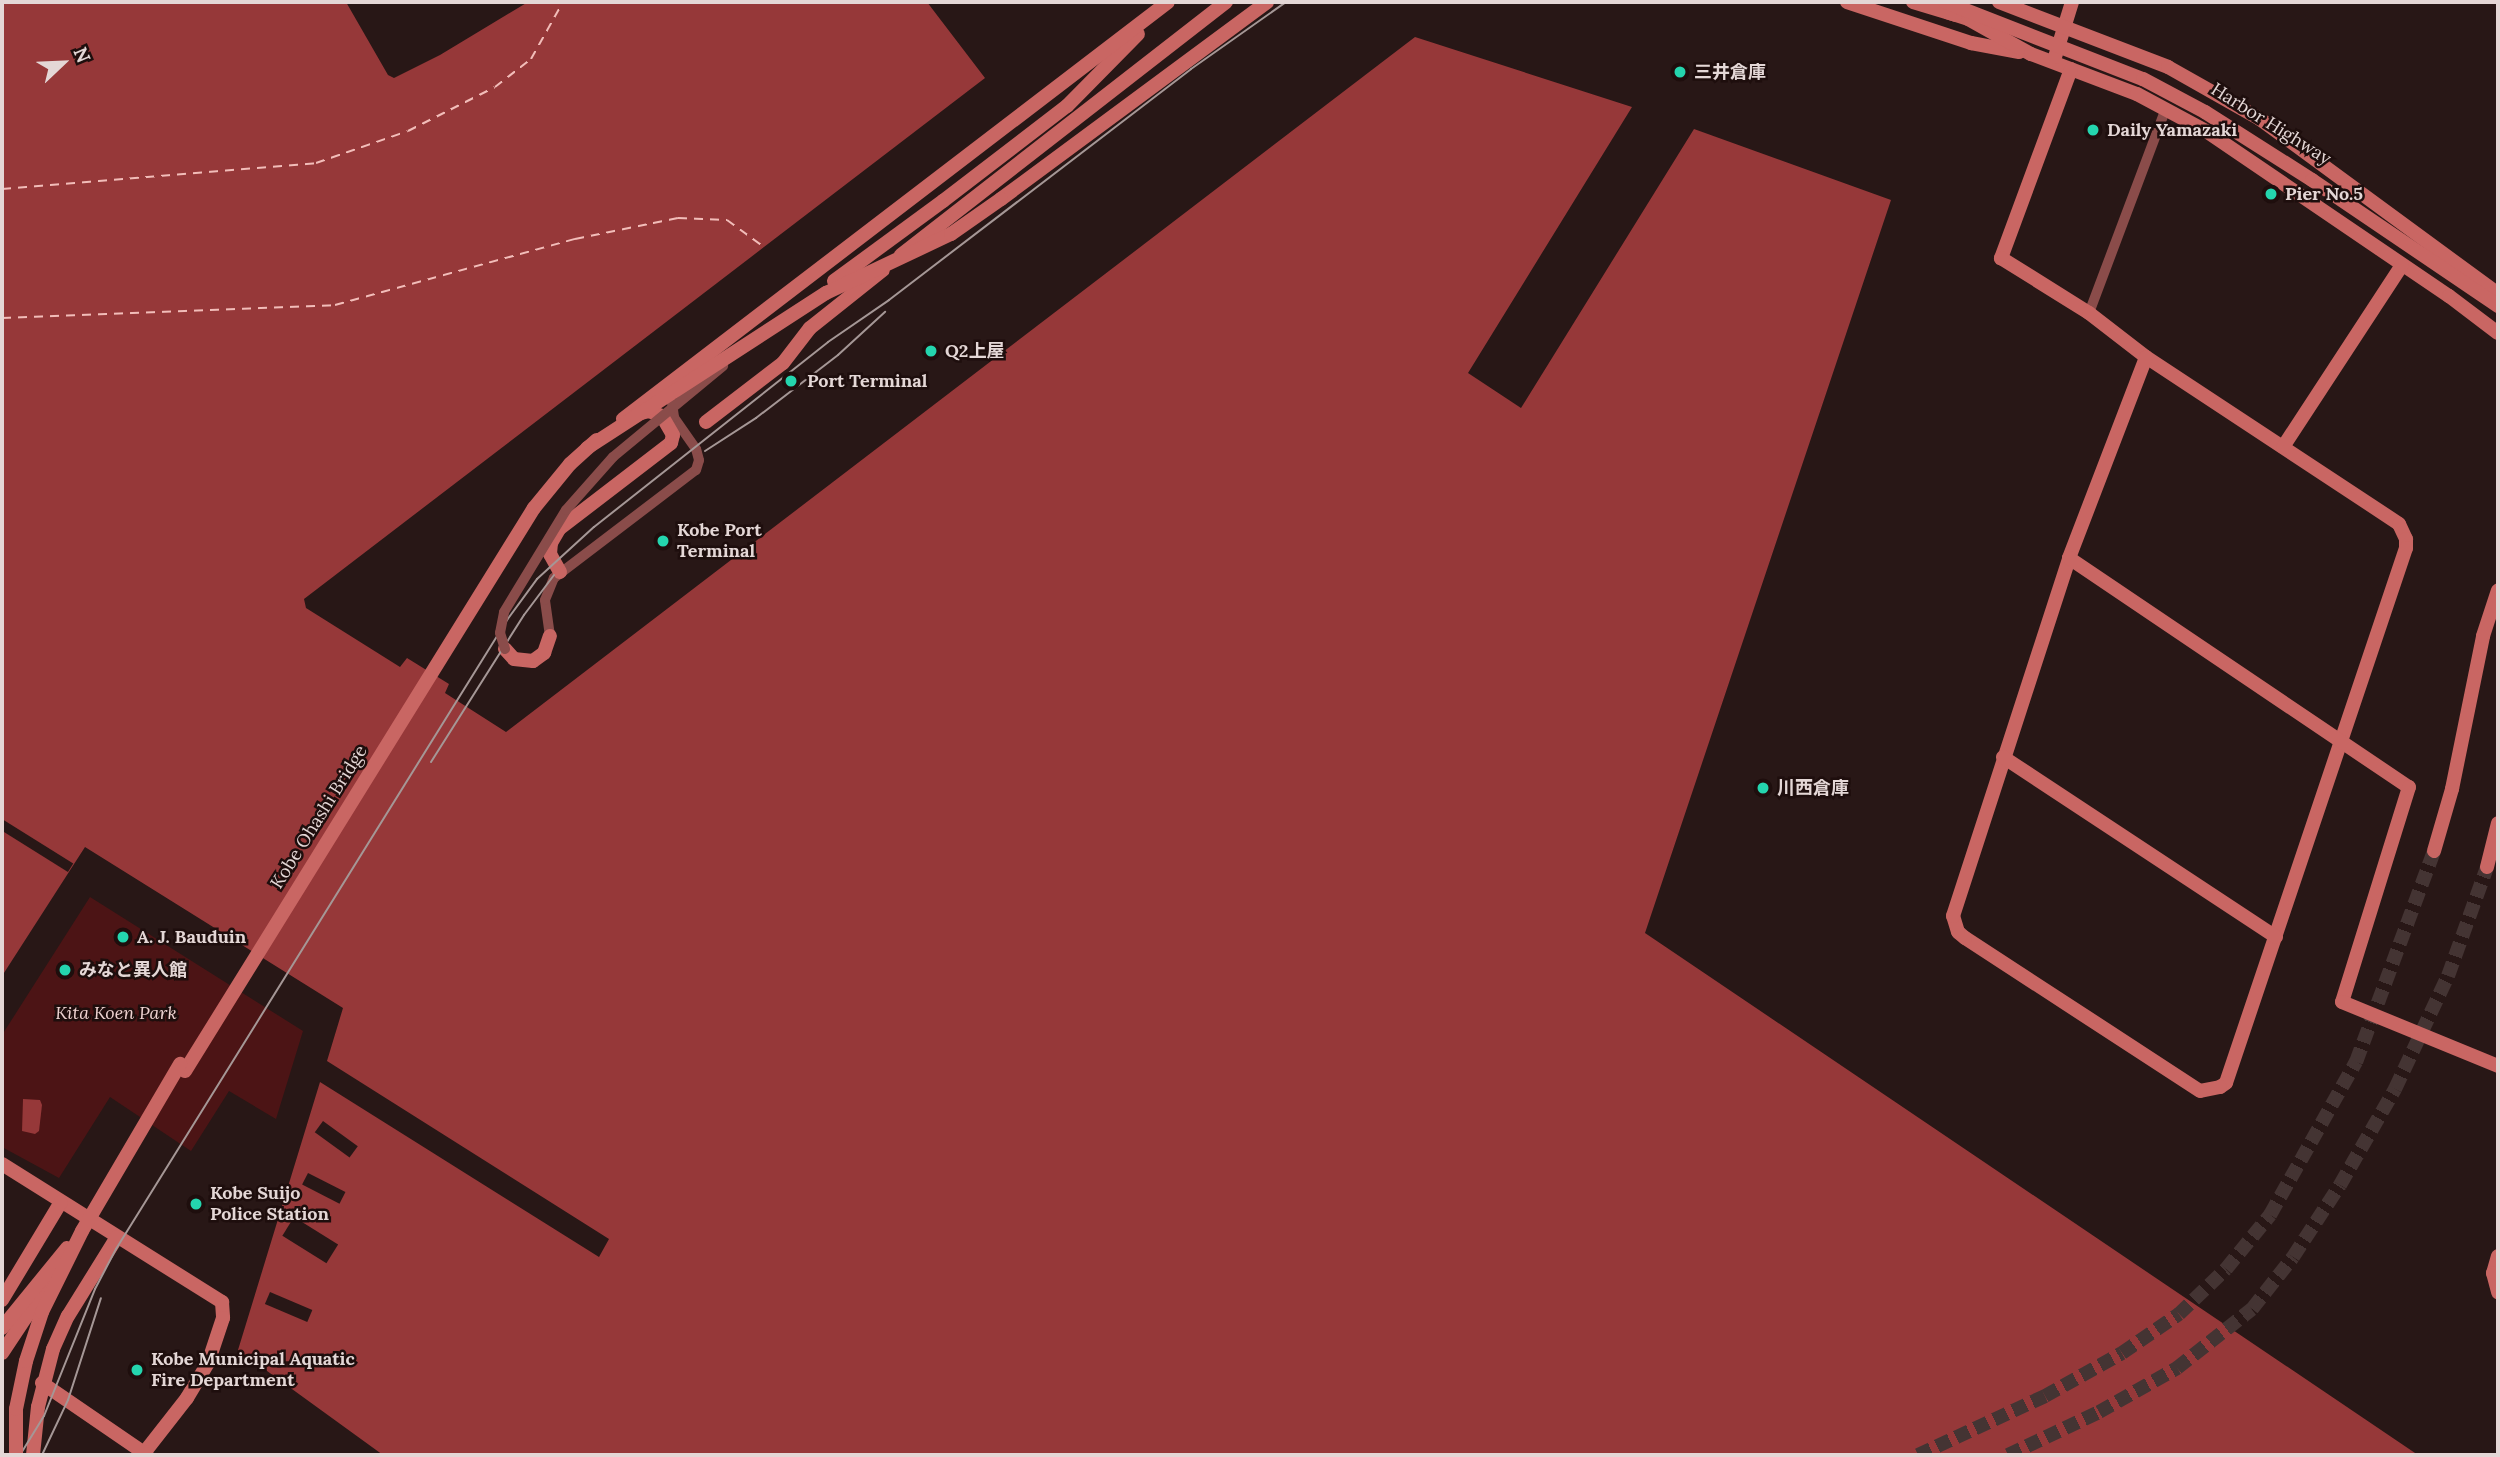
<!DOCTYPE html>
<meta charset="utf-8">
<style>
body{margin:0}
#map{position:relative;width:2500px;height:1457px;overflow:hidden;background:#281716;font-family:Lora,"Noto Sans JP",serif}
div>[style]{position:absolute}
.green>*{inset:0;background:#4c1415}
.water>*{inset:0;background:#963839}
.pier>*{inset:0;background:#281716;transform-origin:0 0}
.ferry>*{height:2px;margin-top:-1px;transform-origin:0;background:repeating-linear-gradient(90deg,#f2bdb9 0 9px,transparent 0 16px)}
.secondary-tunnel>*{height:14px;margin-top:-7px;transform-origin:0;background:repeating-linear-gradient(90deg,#443433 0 14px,transparent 0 21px)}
.street>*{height:10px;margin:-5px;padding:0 5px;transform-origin:5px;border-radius:5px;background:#8a4c4a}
.secondary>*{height:14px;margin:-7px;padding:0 7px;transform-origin:7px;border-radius:7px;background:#c96663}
.tram>*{height:2px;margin:-1px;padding:0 1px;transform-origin:1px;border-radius:1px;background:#a59796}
.street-bridge>*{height:10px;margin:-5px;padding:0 5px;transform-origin:5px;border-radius:5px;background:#8a4c4a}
.secondary-bridge>*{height:14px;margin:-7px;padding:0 7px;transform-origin:7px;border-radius:7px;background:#c96663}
.dots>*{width:19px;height:19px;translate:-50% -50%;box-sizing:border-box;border:4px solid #1e0e0d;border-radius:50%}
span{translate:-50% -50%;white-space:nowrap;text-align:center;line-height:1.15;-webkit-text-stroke:5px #1e0e0d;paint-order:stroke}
.poi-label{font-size:18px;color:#e4d7d6;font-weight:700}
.left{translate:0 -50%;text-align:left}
.street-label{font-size:18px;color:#e4d7d6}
.park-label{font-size:18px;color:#eed2d0;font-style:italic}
.frame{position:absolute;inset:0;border:4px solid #e4d7d6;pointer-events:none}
.north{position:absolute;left:28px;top:28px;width:70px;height:70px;-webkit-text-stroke:5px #1e0e0d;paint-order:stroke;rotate:67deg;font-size:19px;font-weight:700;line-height:28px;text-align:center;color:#e4d7d6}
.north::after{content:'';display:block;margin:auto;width:24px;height:32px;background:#e4d7d6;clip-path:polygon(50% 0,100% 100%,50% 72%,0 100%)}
</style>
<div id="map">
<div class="green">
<i style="clip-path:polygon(90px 897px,303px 1031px,276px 1119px,229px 1091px,191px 1151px,110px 1097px,59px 1178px,2px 1147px,2px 1035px)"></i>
</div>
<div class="water">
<i style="clip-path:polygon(2px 2px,346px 2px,388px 75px,394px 78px,440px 55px,528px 2px,927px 2px,985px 78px,304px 599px,306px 608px,400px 667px,407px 658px,449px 684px,445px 693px,506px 732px,1415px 37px,1632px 107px,1468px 373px,1521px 408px,1694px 129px,1891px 200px,1645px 933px,2418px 1455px,383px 1455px,238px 1350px,320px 1082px,599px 1257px,609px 1239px,327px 1061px,343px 1008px,85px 847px,2px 976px)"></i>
<i style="clip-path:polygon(23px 1099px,40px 1100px,42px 1105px,39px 1131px,35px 1134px,22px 1131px)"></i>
</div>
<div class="pier">
<i style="left:2px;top:819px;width:84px;height:10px;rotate:32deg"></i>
<i style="left:323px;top:1121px;width:43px;height:14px;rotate:36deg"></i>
<i style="left:308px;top:1173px;width:42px;height:13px;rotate:27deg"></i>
<i style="left:294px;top:1217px;width:52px;height:22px;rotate:32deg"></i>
<i style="left:270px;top:1292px;width:46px;height:13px;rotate:23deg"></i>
</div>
<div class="ferry">
<i style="left:2px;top:189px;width:315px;rotate:-4.7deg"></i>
<i style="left:316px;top:163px;width:97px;rotate:-19.2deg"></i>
<i style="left:408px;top:131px;width:97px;rotate:-26.8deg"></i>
<i style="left:495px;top:87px;width:46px;rotate:-37.9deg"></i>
<i style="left:531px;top:59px;width:65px;rotate:-60.7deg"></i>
<i style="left:2px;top:318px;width:333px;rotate:-2.2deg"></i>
<i style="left:335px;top:305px;width:249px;rotate:-15.4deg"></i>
<i style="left:575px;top:239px;width:105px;rotate:-11.5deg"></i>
<i style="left:678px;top:218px;width:49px;rotate:2.3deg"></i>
<i style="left:727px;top:220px;width:46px;rotate:36.1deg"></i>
</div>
<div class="secondary-tunnel">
<i style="left:1918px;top:1455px;width:140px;rotate:-24.9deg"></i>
<i style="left:2045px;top:1396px;width:88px;rotate:-29.2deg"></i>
<i style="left:2122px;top:1353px;width:69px;rotate:-34.4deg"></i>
<i style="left:2179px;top:1314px;width:65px;rotate:-43.8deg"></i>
<i style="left:2226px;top:1269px;width:70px;rotate:-50.8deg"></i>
<i style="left:2270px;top:1215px;width:176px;rotate:-60.7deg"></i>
<i style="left:2356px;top:1062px;width:225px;rotate:-69.7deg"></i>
<i style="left:2008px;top:1455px;width:101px;rotate:-25.3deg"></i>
<i style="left:2099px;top:1412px;width:90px;rotate:-29.4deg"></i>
<i style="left:2177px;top:1368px;width:95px;rotate:-38.2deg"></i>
<i style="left:2252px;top:1309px;width:66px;rotate:-51.7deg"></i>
<i style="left:2293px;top:1257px;width:86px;rotate:-56.9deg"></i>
<i style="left:2340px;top:1185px;width:111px;rotate:-60.2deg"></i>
<i style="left:2395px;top:1089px;width:125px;rotate:-64.9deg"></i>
<i style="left:2448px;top:976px;width:116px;rotate:-70.3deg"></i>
</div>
<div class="street">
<i style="left:2089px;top:313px;width:219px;rotate:-69.4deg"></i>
<i style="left:550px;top:636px;width:36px;rotate:-98deg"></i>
<i style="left:545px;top:600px;width:24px;rotate:-68deg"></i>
<i style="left:554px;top:578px;width:178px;rotate:-37.3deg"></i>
<i style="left:696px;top:470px;width:10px;rotate:-73deg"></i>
<i style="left:699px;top:460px;width:11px;rotate:-105deg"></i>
<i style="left:696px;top:449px;width:39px;rotate:-125deg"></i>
<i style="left:674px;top:417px;width:14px;rotate:-98deg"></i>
</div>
<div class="secondary">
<i style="left:1847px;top:2px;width:131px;rotate:18.3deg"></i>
<i style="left:1971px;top:43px;width:49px;rotate:10.6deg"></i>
<i style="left:1947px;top:12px;width:22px;rotate:18deg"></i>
<i style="left:1968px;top:19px;width:72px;rotate:29.1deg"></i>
<i style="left:2031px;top:54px;width:113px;rotate:20.7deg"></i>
<i style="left:2137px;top:94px;width:78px;rotate:28.2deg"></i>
<i style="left:2206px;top:131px;width:294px;rotate:34.2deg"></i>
<i style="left:2449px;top:296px;width:61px;rotate:37.1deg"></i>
<i style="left:2055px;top:57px;width:58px;rotate:-72.8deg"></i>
<i style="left:2071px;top:69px;width:202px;rotate:110.3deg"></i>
<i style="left:2001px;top:258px;width:104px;rotate:32deg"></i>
<i style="left:2089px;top:313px;width:72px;rotate:37.7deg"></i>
<i style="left:2260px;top:119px;width:295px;rotate:36.3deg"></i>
<i style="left:1001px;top:199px;width:331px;rotate:-36.5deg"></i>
<i style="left:943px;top:201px;width:156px;rotate:-37.5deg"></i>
<i style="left:1067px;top:106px;width:101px;rotate:-45.4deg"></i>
<i style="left:901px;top:255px;width:412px;rotate:-37.9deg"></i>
<i style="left:2146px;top:357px;width:303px;rotate:33.4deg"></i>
<i style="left:2399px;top:524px;width:17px;rotate:65deg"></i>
<i style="left:2406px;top:539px;width:9px;rotate:90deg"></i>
<i style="left:2406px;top:548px;width:564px;rotate:108.6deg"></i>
<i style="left:2226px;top:1083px;width:7px;rotate:146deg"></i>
<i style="left:2220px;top:1087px;width:20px;rotate:169deg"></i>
<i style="left:2200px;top:1091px;width:280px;rotate:-146.9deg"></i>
<i style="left:1965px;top:938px;width:9px;rotate:-139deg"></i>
<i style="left:1958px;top:932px;width:17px;rotate:-107deg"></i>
<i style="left:1953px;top:916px;width:376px;rotate:-72deg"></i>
<i style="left:2069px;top:558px;width:215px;rotate:-69deg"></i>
<i style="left:623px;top:419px;width:686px;rotate:-37.42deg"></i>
<i style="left:706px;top:422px;width:97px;rotate:-37.5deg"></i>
<i style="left:783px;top:363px;width:44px;rotate:-52.4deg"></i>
<i style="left:810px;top:328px;width:93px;rotate:-38.5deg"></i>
<i style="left:2283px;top:447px;width:217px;rotate:-56.8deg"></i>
<i style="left:2069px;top:558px;width:410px;rotate:34deg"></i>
<i style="left:2409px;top:787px;width:225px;rotate:107.3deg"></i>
<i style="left:2342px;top:1002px;width:169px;rotate:22.3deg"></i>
<i style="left:560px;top:572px;width:21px;rotate:-119deg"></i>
<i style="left:550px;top:554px;width:11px;rotate:-85deg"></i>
<i style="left:551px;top:543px;width:16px;rotate:-60deg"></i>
<i style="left:559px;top:529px;width:141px;rotate:-37.5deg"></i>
<i style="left:671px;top:443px;width:8px;rotate:-76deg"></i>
<i style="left:673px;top:435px;width:22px;rotate:-120deg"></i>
<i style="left:662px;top:416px;width:14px;rotate:-159deg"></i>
<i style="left:649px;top:411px;width:12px;rotate:166deg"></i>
<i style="left:505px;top:649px;width:13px;rotate:48deg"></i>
<i style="left:514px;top:659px;width:19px;rotate:6deg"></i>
<i style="left:533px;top:661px;width:14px;rotate:-36deg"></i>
<i style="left:544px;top:653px;width:18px;rotate:-71deg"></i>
<i style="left:2003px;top:757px;width:327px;rotate:33.4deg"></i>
<i style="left:2434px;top:851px;width:65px;rotate:-73.8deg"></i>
<i style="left:2452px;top:789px;width:156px;rotate:-78.5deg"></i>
<i style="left:2483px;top:636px;width:48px;rotate:-71.9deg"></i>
<i style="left:2487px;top:867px;width:45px;rotate:-76deg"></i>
<i style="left:185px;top:1071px;width:662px;rotate:-58.21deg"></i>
<i style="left:534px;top:508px;width:57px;rotate:-50.7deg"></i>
<i style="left:570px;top:464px;width:36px;rotate:-42deg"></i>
<i style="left:2px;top:1164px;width:260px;rotate:32.1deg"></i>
<i style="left:222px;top:1302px;width:16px;rotate:86deg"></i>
<i style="left:223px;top:1318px;width:47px;rotate:108.4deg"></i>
<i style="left:208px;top:1363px;width:41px;rotate:121deg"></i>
<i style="left:187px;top:1398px;width:70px;rotate:128deg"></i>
<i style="left:2498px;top:1256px;width:18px;rotate:106deg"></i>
<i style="left:2493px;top:1273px;width:20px;rotate:75deg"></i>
<i style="left:2px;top:1300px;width:114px;rotate:-59deg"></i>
<i style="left:2px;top:1353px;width:43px;rotate:-56.3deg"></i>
<i style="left:42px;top:1383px;width:127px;rotate:34.4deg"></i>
<i style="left:33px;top:1455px;width:48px;rotate:-84.1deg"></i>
<i style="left:38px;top:1407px;width:60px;rotate:-75.5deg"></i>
<i style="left:53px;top:1349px;width:36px;rotate:-66deg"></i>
<i style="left:68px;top:1316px;width:93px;rotate:-58.2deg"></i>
</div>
<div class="tram">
<i style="left:705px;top:451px;width:61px;rotate:-32.9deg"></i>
<i style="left:756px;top:418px;width:103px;rotate:-37.5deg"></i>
<i style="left:838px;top:355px;width:64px;rotate:-42.5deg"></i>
<i style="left:431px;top:762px;width:174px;rotate:-57.7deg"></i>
<i style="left:524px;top:615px;width:50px;rotate:-53.1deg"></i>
<i style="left:20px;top:1455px;width:46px;rotate:-58.4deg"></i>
<i style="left:44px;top:1416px;width:137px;rotate:-68.1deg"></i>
<i style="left:95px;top:1289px;width:45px;rotate:-62.3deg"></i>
<i style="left:116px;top:1249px;width:741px;rotate:-58.13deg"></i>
<i style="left:507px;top:620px;width:51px;rotate:-53.8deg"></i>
<i style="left:537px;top:579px;width:77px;rotate:-42.4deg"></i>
<i style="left:594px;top:527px;width:298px;rotate:-38.3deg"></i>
<i style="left:828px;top:342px;width:74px;rotate:-34.5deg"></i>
<i style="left:889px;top:300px;width:380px;rotate:-37.4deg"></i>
<i style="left:1191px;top:69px;width:116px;rotate:-35.2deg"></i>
<i style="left:42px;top:1455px;width:61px;rotate:-64.7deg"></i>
<i style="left:68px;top:1400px;width:107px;rotate:-72.1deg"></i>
</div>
<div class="street-bridge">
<i style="left:505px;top:649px;width:17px;rotate:-107deg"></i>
<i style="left:500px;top:633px;width:21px;rotate:-79deg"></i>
<i style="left:504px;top:612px;width:119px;rotate:-58.7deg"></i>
<i style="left:566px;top:510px;width:71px;rotate:-48.4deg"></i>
<i style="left:613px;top:457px;width:143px;rotate:-39.6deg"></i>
</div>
<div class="secondary-bridge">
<i style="left:1913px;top:2px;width:45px;rotate:16.8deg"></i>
<i style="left:1945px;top:2px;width:212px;rotate:21.3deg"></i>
<i style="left:2143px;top:79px;width:70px;rotate:28deg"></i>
<i style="left:2205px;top:112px;width:127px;rotate:32.4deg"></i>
<i style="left:2312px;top:180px;width:225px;rotate:34.1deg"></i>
<i style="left:1999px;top:2px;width:181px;rotate:21deg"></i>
<i style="left:2168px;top:67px;width:106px;rotate:29.5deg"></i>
<i style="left:834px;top:281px;width:135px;rotate:-36.3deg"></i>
<i style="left:587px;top:448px;width:285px;rotate:-33deg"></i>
<i style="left:826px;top:293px;width:138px;rotate:-25.3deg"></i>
<i style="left:951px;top:234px;width:61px;rotate:-35deg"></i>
<i style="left:26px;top:1317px;width:40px;rotate:-57.1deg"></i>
<i style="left:2px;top:1328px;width:103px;rotate:-50.9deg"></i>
<i style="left:16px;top:1455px;width:46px;rotate:-90deg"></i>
<i style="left:16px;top:1409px;width:49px;rotate:-78.2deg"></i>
<i style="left:26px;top:1361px;width:52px;rotate:-71.9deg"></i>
<i style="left:42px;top:1312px;width:90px;rotate:-63.7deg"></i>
<i style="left:82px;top:1231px;width:194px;rotate:-59.6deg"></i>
</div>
<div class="dots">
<i style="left:1680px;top:72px;background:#24d5ae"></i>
<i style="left:2093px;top:130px;background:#24d5ae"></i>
<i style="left:2271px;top:194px;background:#24d5ae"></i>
<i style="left:931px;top:351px;background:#24d5ae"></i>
<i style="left:791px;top:381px;background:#24d5ae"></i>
<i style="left:663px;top:541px;background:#24d5ae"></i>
<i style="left:1763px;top:788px;background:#24d5ae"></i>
<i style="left:123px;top:937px;background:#24d5ae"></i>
<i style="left:65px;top:970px;background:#24d5ae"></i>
<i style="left:196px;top:1204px;background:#24d5ae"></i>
<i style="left:137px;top:1370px;background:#24d5ae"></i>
</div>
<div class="poi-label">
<span class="left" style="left:1694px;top:72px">三井倉庫</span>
<span class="left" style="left:2107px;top:130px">Daily Yamazaki</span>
<span class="left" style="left:2285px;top:194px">Pier No.5</span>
<span class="left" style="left:945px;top:351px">Q2上屋</span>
<span class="left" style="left:807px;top:381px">Port Terminal</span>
<span class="left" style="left:677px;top:541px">Kobe Port<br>Terminal</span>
<span class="left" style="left:1777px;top:788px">川西倉庫</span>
<span class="left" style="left:137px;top:937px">A. J. Bauduin</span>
<span class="left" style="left:79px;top:970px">みなと異人館</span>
<span class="left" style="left:210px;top:1204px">Kobe Suijo<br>Police Station</span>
<span class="left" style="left:151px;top:1370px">Kobe Municipal Aquatic<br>Fire Department</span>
</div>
<div class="street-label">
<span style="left:2271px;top:124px;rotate:32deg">Harbor Highway</span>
<span style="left:319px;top:817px;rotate:-58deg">Kobe Ohashi Bridge</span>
</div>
<div class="park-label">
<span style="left:116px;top:1013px">Kita Koen Park</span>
</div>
<div class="frame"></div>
<div class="north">N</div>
</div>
